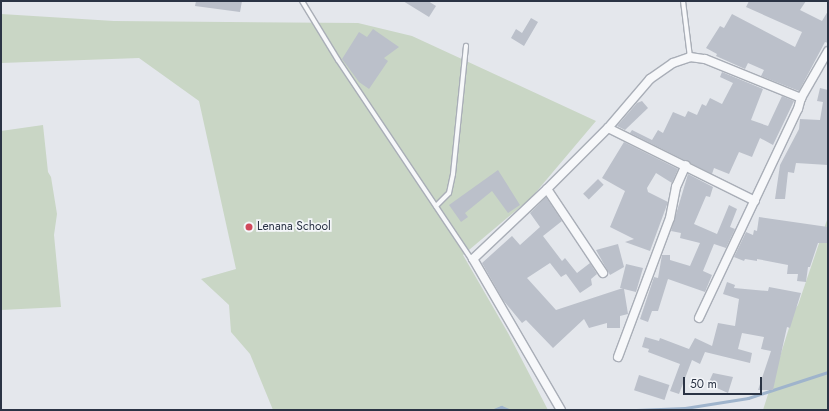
<!DOCTYPE html>
<style>
body{margin:0}
#map{position:relative;width:829px;height:411px;overflow:hidden;background:#e4e7ec;font-family:Jost,sans-serif}
div>[style]{position:absolute}
.green>*{inset:0;background:#c9d6c5}
.stream>*{height:3px;margin:-1.5px;padding:0 1.5px;transform-origin:1.5px;border-radius:1.5px;background:#9fb4cc}
.building>*{inset:0;background:#bbc0ca;transform-origin:0 0}
.roads{filter:drop-shadow(1px 0 #a9aeb7) drop-shadow(-1px 0 #a9aeb7) drop-shadow(0 1px #a9aeb7) drop-shadow(0 -1px #a9aeb7)}
.lane>*{height:4px;margin:-2px;padding:0 2px;transform-origin:2px;border-radius:2px;background:#f7f8fa}
.street>*{height:8px;margin:-4px;padding:0 4px;transform-origin:4px;border-radius:4px;background:#f7f8fa}
.dots>*{width:11px;height:11px;translate:-50% -50%;box-sizing:border-box;border:2px solid #f4f6f9;border-radius:50%}
span{translate:-50% -50%;white-space:nowrap;text-align:center;line-height:1.15;-webkit-text-stroke:3.5px #f4f6f9;paint-order:stroke}
.poi-label{font-size:12px;color:#2b3445}
.left{translate:0 -50%;text-align:left}
.frame{position:absolute;inset:0;border:2px solid #2b3445;pointer-events:none}
.scale{position:absolute;left:683px;top:377px;width:79px;height:18px;box-sizing:border-box;border:2px solid #2b3445;border-top:0;padding-left:5px;font-size:12px;line-height:14px;white-space:nowrap;color:#2b3445;-webkit-text-stroke:3px #f4f6f9;paint-order:stroke}
</style>
<div id="map">
<div class="green">
<i style="clip-path:polygon(1px 14px,114px 21px,358px 23px,412px 36px,596px 121px,531px 198px,463px 255px,508px 333px,548px 410px,273px 410px,250px 354px,231px 332px,229px 305px,201px 279px,236px 269px,199px 101px,139px 58px,1px 63px)"></i>
<i style="clip-path:polygon(43px 125px,48px 172px,51px 177px,57px 214px,54px 235px,61px 307px,1px 310px,1px 131px)"></i>
<i style="clip-path:polygon(828px 217px,828px 410px,763px 410px,795px 309px,798px 305px)"></i>
</div>
<div class="stream">
<i style="left:494px;top:410px;width:8px;rotate:-23deg"></i>
<i style="left:501px;top:407px;width:9px;rotate:21deg"></i>
<i style="left:636px;top:410px;width:49px;rotate:-2.3deg"></i>
<i style="left:685px;top:408px;width:64px;rotate:-9deg"></i>
<i style="left:748px;top:398px;width:84px;rotate:-18deg"></i>
</div>
<div class="building">
<i style="clip-path:polygon(196px 1px,242px 1px,240px 12px,195px 6px)"></i>
<i style="clip-path:polygon(403px 1px,428px 1px,436px 6px,429px 17px)"></i>
<i style="clip-path:polygon(749px 1px,806px 1px,800px 10px,822px 21px,828px 11px,828px 43px,825px 42px,799px 91px,761px 76px,764px 70px,748px 63px,745px 69px,716px 56px,717px 54px,706px 48px,720px 26px,724px 28px,732px 14px,795px 47px,802px 32px,746px 7px)"></i>
<i style="clip-path:polygon(531px 18px,538px 22px,524px 46px,511px 38px,516px 29px,522px 33px)"></i>
<i style="clip-path:polygon(373px 29px,399px 47px,384px 58px,388px 61px,369px 89px,359px 82px,342px 59px,359px 32px,367px 37px)"></i>
<i style="clip-path:polygon(722px 72px,763px 89px,751px 120px,768px 126px,782px 96px,794px 101px,773px 145px,760px 138px,752px 157px,739px 152px,729px 174px,714px 168px,712px 174px,630px 133px,632px 130px,652px 140px,658px 130px,663px 133px,673px 112px,685px 117px,688px 111px,697px 115px,702px 104px,706px 106px,710px 98px,722px 104px,733px 83px,720px 77px)"></i>
<i style="clip-path:polygon(820px 88px,828px 90px,828px 165px,796px 163px,794px 173px,788px 172px,785px 199px,775px 199px,780px 165px,799px 129px,800px 119px,820px 120px,823px 102px,817px 101px)"></i>
<i style="clip-path:polygon(642px 101px,648px 108px,625px 130px,617px 126px,637px 103px)"></i>
<i style="clip-path:polygon(624px 142px,678px 169px,672px 183px,656px 173px,647px 188px,648px 192px,668px 202px,650px 251px,625px 242px,634px 239px,610px 227px,625px 191px,602px 178px)"></i>
<i style="clip-path:polygon(498px 170px,520px 205px,508px 213px,492px 191px,465px 213px,468px 217px,461px 222px,449px 205px)"></i>
<i style="clip-path:polygon(688px 174px,713px 187px,710px 197px,706px 196px,694px 224px,717px 234px,729px 205px,737px 209px,730px 227px,735px 229px,726px 248px,714px 244px,703px 271px,712px 275px,705px 292px,668px 279px,658px 311px,652px 311px,648px 322px,640px 319px,654px 277px,658px 278px,662px 255px,670px 255px,670px 260px,690px 266px,700px 243px,680px 238px,681px 233px,671px 231px)"></i>
<i style="left:598px;top:179px;width:8px;height:21px;rotate:45deg"></i>
<i style="clip-path:polygon(546px 197px,562px 221px,543px 236px,562px 261px,565px 258px,577px 273px,590px 263px,597px 274px,591px 279px,592px 285px,580px 293px,566px 274px,561px 277px,550px 263px,527px 278px,556px 310px,623px 288px,620px 288px,626px 264px,643px 268px,636px 292px,624px 289px,628px 314px,620px 316px,620px 328px,607px 328px,607px 323px,589px 328px,584px 319px,553px 348px,526px 320px,522px 323px,503px 300px,482px 263px,512px 236px,520px 245px,540px 227px,530px 213px)"></i>
<i style="clip-path:polygon(759px 217px,828px 227px,828px 243px,818px 243px,810px 267px,808px 267px,806px 282px,797px 281px,798px 274px,787px 274px,788px 265px,757px 259px,757px 261px,745px 259px,744px 261px,734px 257px,746px 232px,753px 235px,754px 230px,757px 231px)"></i>
<i style="clip-path:polygon(618px 244px,624px 267px,610px 275px,596px 250px)"></i>
<i style="clip-path:polygon(727px 282px,735px 285px,734px 288px,768px 291px,769px 287px,801px 293px,790px 328px,787px 327px,773px 390px,758px 390px,771px 351px,761px 349px,764px 337px,742px 333px,738px 349px,752px 353px,750px 363px,705px 352px,700px 364px,692px 360px,679px 394px,670px 391px,680px 364px,648px 352px,649px 349px,642px 347px,645px 337px,659px 341px,660px 338px,689px 349px,695px 338px,712px 346px,718px 323px,735px 326px,739px 299px,723px 294px)"></i>
<i style="clip-path:polygon(713px 373px,733px 377px,728px 393px,708px 384px)"></i>
<i style="left:639px;top:375px;width:32px;height:16px;rotate:18deg"></i>
</div>
<div class="roads">
<div class="lane">
<i style="left:302px;top:1px;width:69px;rotate:58.6deg"></i>
<i style="left:338px;top:60px;width:241px;rotate:56.2deg"></i>
<i style="left:683px;top:1px;width:56px;rotate:82.9deg"></i>
<i style="left:436px;top:206px;width:18px;rotate:-45deg"></i>
<i style="left:449px;top:193px;width:19px;rotate:-78deg"></i>
<i style="left:453px;top:174px;width:129px;rotate:-84.2deg"></i>
</div>
<div class="street">
<i style="left:608px;top:128px;width:164px;rotate:26.4deg"></i>
<i style="left:547px;top:189px;width:101px;rotate:56.3deg"></i>
<i style="left:699px;top:318px;width:231px;rotate:-64.7deg"></i>
<i style="left:798px;top:109px;width:11px;rotate:-75deg"></i>
<i style="left:801px;top:98px;width:54px;rotate:-60.1deg"></i>
<i style="left:618px;top:357px;width:148px;rotate:-69.5deg"></i>
<i style="left:670px;top:218px;width:32px;rotate:-79deg"></i>
<i style="left:676px;top:187px;width:24px;rotate:-66deg"></i>
<i style="left:561px;top:410px;width:175px;rotate:-120.2deg"></i>
<i style="left:473px;top:259px;width:102px;rotate:-43.4deg"></i>
<i style="left:547px;top:189px;width:86px;rotate:-45deg"></i>
<i style="left:608px;top:128px;width:65px;rotate:-49.4deg"></i>
<i style="left:650px;top:79px;width:28px;rotate:-35deg"></i>
<i style="left:673px;top:63px;width:18px;rotate:-19deg"></i>
<i style="left:690px;top:57px;width:15px;rotate:8deg"></i>
<i style="left:705px;top:59px;width:104px;rotate:22.1deg"></i>
</div>
</div>
<div class="dots">
<i style="left:249px;top:227px;background:#d1495b"></i>
</div>
<div class="poi-label">
<span class="left" style="left:257px;top:227px">Lenana School</span>
</div>
<div class="frame"></div>
<div class="scale">50 m</div>
</div>
